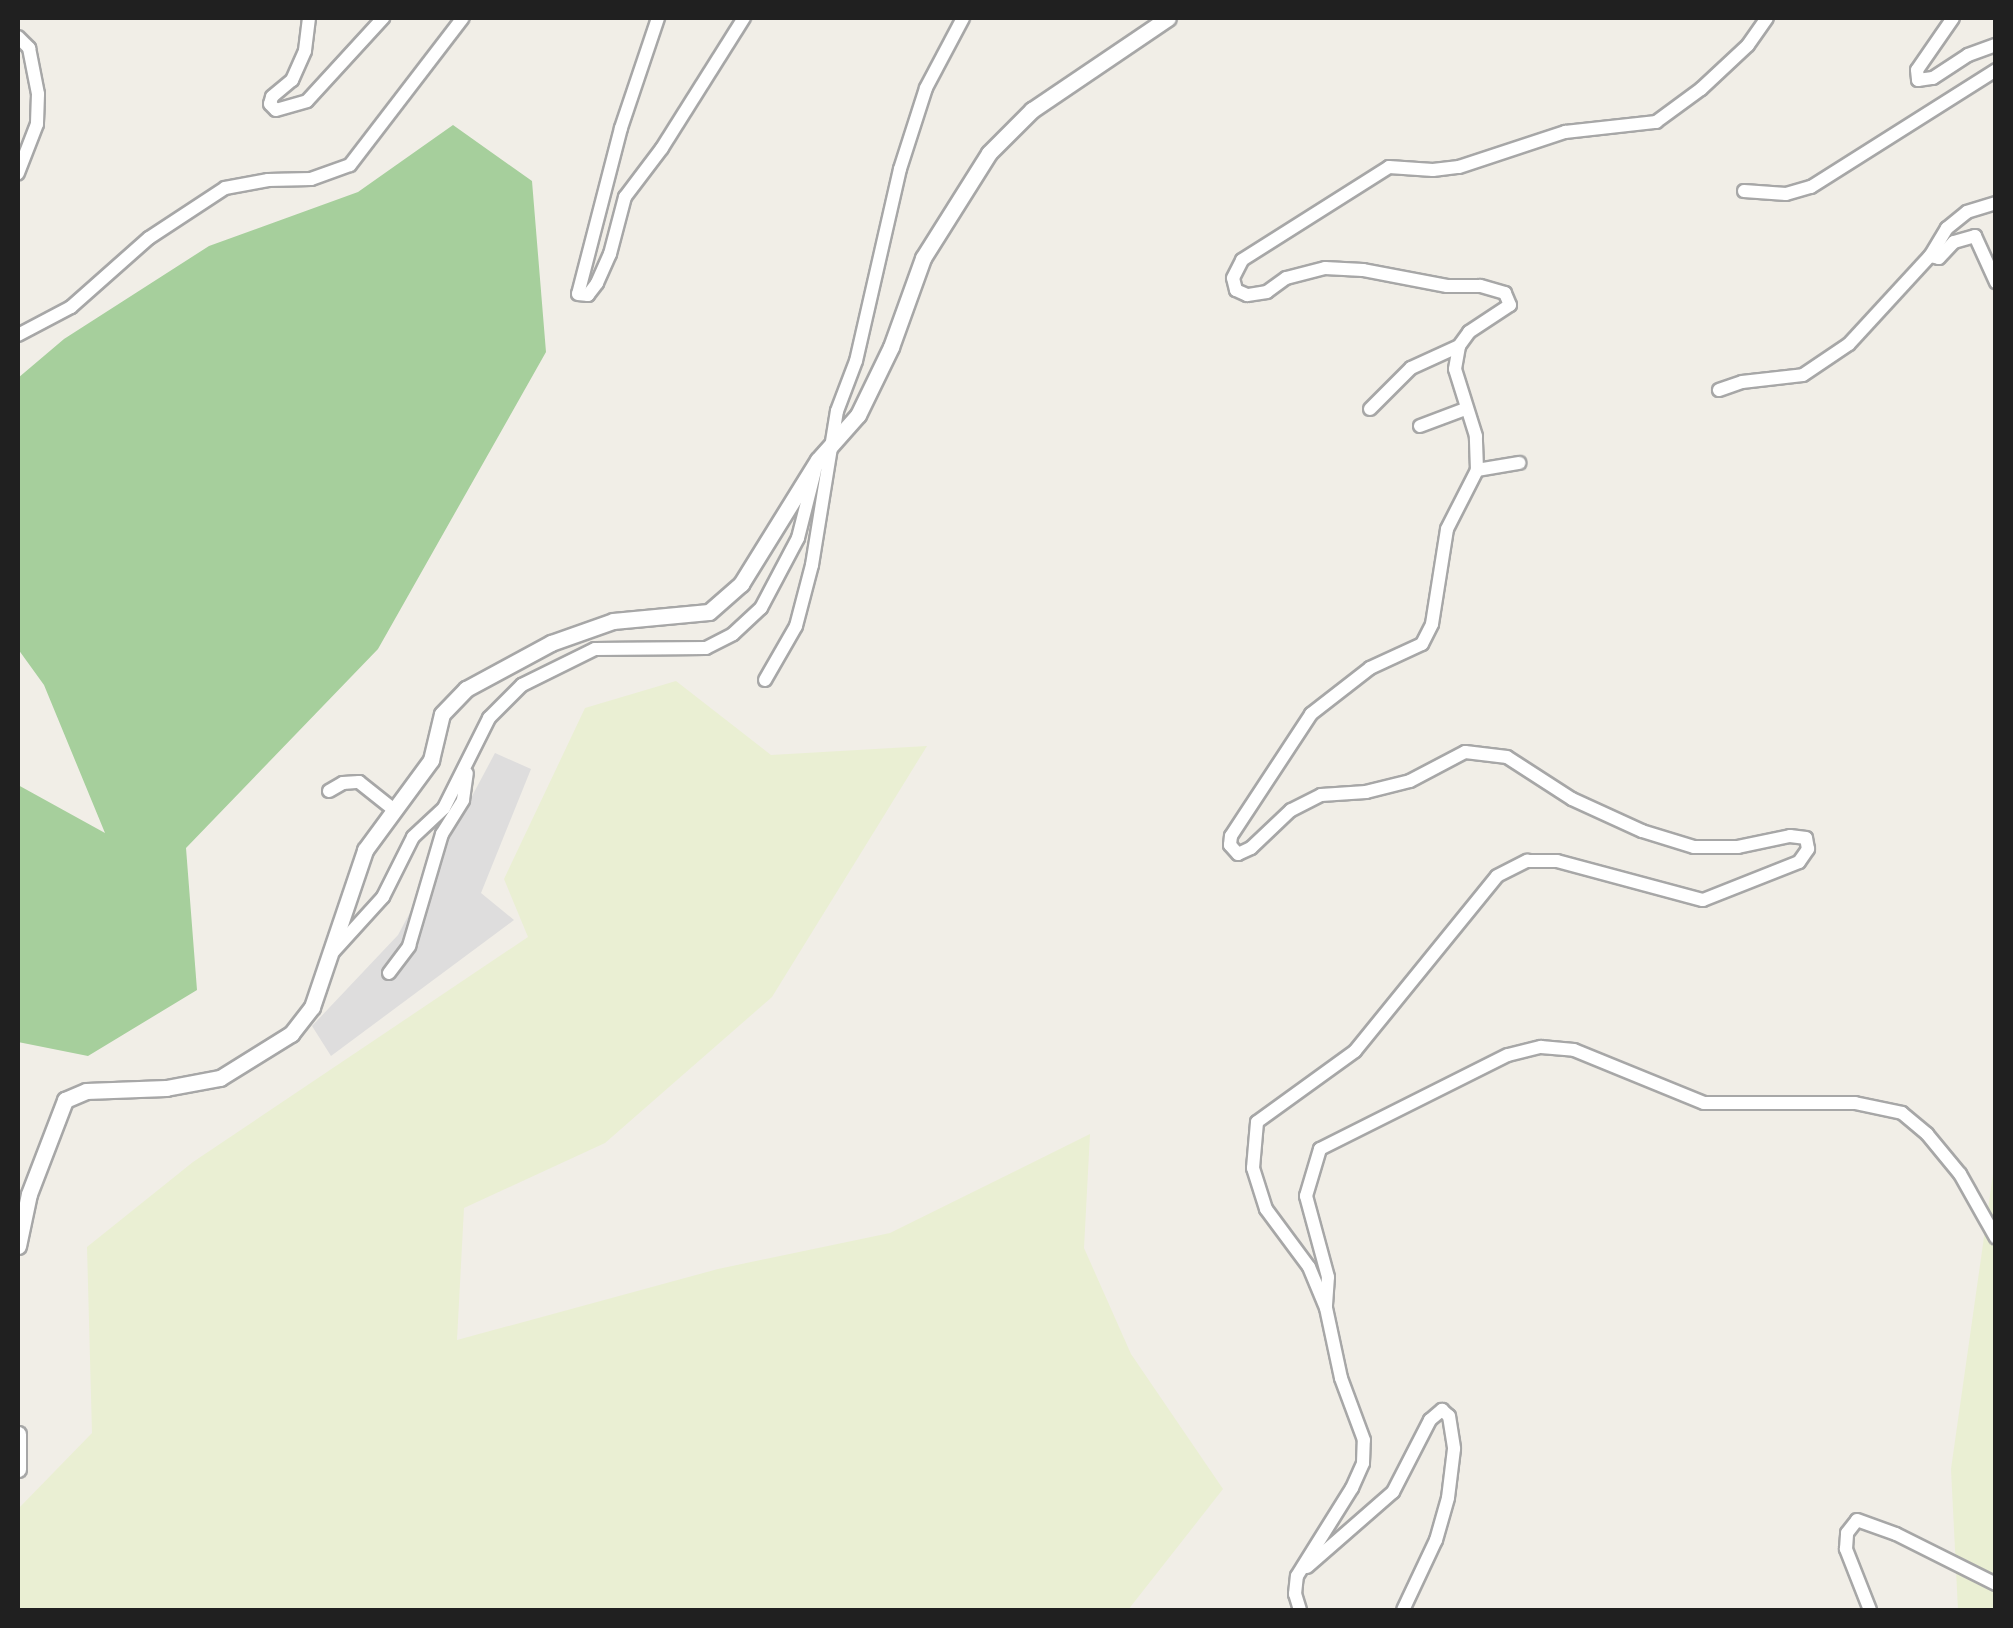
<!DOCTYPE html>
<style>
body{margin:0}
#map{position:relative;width:2013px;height:1628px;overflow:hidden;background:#f1eee7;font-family:Poppins,sans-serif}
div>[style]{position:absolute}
.residential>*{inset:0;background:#dedddd}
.farmland>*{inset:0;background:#eaefd3}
.forest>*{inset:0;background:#a6cf9c}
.roads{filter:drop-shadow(2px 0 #a7a7a7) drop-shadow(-2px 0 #a7a7a7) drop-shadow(0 2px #a7a7a7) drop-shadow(0 -2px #a7a7a7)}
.minor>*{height:12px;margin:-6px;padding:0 6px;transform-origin:6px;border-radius:6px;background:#fff}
.tertiary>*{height:15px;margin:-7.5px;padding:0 7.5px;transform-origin:7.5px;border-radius:7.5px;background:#fff}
span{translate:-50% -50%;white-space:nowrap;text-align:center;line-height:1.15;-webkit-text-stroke:9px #fff;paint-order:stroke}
.frame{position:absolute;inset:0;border:20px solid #202020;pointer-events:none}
</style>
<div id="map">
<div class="residential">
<i style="clip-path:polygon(495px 753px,531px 769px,481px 893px,514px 920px,331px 1056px,312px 1026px,398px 935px)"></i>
</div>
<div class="farmland">
<i style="clip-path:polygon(676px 681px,771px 755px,927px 746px,772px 997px,605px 1143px,464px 1208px,457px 1340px,718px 1269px,890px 1233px,1090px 1134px,1084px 1248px,1131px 1354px,1223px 1489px,1128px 1610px,18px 1610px,18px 1509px,92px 1433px,87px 1247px,193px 1162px,528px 937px,504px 879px,585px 708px)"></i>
<i style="clip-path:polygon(1995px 1160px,1995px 1610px,1958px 1610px,1951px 1469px)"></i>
</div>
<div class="forest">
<i style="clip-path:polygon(453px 125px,532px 181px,546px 352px,378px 649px,186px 848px,197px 990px,88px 1056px,18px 1042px,18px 785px,105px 833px,44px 685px,18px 649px,18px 378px,64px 339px,209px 246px,358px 192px)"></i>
</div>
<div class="roads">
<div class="minor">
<i style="left:309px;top:18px;width:33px;rotate:97deg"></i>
<i style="left:305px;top:51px;width:32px;rotate:114deg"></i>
<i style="left:292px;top:80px;width:26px;rotate:140deg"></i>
<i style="left:272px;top:97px;width:7px;rotate:106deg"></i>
<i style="left:270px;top:104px;width:8px;rotate:45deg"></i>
<i style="left:276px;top:110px;width:32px;rotate:-16deg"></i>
<i style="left:307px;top:101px;width:113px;rotate:-47.5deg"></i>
<i style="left:658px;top:18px;width:116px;rotate:108.6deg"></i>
<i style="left:621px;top:128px;width:171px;rotate:104.5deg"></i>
<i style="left:578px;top:294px;width:10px;rotate:6deg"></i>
<i style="left:588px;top:295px;width:15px;rotate:-53deg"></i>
<i style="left:597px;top:283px;width:32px;rotate:-66deg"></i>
<i style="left:610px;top:254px;width:59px;rotate:-75.3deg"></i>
<i style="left:625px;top:197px;width:61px;rotate:-52.9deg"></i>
<i style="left:662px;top:148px;width:154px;rotate:-57.8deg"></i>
<i style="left:1953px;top:18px;width:63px;rotate:124.7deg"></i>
<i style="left:1917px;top:70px;width:10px;rotate:84deg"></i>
<i style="left:1918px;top:80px;width:15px;rotate:-8deg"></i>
<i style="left:1933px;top:78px;width:42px;rotate:-33.3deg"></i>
<i style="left:1968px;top:55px;width:30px;rotate:-20deg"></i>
<i style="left:18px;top:37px;width:16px;rotate:45deg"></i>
<i style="left:29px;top:48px;width:47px;rotate:78.9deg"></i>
<i style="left:38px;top:94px;width:30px;rotate:92deg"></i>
<i style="left:37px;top:124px;width:53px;rotate:111.2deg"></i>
<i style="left:1744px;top:191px;width:42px;rotate:4.1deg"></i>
<i style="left:1786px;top:194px;width:26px;rotate:-16deg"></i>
<i style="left:1811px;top:187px;width:219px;rotate:-32.3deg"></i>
<i style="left:1996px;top:203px;width:30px;rotate:163deg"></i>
<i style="left:1967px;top:212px;width:26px;rotate:141deg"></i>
<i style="left:1947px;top:228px;width:33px;rotate:121deg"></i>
<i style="left:1930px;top:256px;width:9px;rotate:13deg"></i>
<i style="left:1939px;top:258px;width:22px;rotate:-47deg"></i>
<i style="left:1954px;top:242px;width:22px;rotate:-16deg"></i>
<i style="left:1975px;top:236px;width:51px;rotate:65.5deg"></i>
<i style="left:18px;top:335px;width:60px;rotate:-27.8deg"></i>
<i style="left:71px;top:307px;width:104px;rotate:-41.5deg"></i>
<i style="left:149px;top:238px;width:91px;rotate:-33.3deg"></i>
<i style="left:225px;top:188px;width:44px;rotate:-10.5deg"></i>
<i style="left:268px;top:180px;width:43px;rotate:-1.3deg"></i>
<i style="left:311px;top:179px;width:41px;rotate:-19.7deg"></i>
<i style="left:350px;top:165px;width:185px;rotate:-52.5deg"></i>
<i style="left:1719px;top:390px;width:24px;rotate:-19deg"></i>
<i style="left:1742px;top:382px;width:61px;rotate:-6.5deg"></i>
<i style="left:1803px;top:375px;width:55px;rotate:-34deg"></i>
<i style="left:1849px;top:344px;width:120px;rotate:-47.4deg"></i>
<i style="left:1370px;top:409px;width:58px;rotate:-45deg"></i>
<i style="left:1411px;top:368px;width:53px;rotate:-24.6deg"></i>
<i style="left:1420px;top:426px;width:48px;rotate:-20.7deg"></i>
<i style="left:1477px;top:470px;width:43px;rotate:-9.5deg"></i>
<i style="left:765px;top:680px;width:62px;rotate:-60.1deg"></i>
<i style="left:796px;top:626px;width:63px;rotate:-75.3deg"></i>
<i style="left:812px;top:565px;width:156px;rotate:-80.8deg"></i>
<i style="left:837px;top:411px;width:53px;rotate:-69.2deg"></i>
<i style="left:856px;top:361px;width:197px;rotate:-77.1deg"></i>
<i style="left:900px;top:169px;width:85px;rotate:-72.2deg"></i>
<i style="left:926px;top:88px;width:79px;rotate:-62.1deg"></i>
<i style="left:329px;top:791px;width:16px;rotate:-30deg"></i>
<i style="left:343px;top:783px;width:16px;rotate:-4deg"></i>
<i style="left:359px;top:782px;width:43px;rotate:38.5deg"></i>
<i style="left:334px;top:951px;width:73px;rotate:-47.8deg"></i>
<i style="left:383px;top:897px;width:67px;rotate:-63.4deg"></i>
<i style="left:413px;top:837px;width:42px;rotate:-43.1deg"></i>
<i style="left:444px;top:808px;width:101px;rotate:-63.4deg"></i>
<i style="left:489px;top:718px;width:47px;rotate:-45deg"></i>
<i style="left:522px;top:685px;width:81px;rotate:-26.3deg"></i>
<i style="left:595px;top:649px;width:111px;rotate:-0.5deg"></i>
<i style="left:706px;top:648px;width:30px;rotate:-27deg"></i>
<i style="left:733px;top:634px;width:38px;rotate:-43deg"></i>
<i style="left:761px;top:608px;width:79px;rotate:-62.1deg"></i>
<i style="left:798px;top:538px;width:69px;rotate:-75.8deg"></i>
<i style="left:389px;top:973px;width:34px;rotate:-53deg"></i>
<i style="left:409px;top:946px;width:117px;rotate:-73.6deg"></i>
<i style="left:442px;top:834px;width:40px;rotate:-58deg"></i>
<i style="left:463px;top:800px;width:27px;rotate:-82deg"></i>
<i style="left:1326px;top:1305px;width:28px;rotate:-86deg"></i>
<i style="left:1328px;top:1277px;width:84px;rotate:-105.2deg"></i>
<i style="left:1306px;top:1196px;width:49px;rotate:-73.4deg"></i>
<i style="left:1320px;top:1149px;width:210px;rotate:-26.6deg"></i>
<i style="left:1508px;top:1055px;width:34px;rotate:-14deg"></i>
<i style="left:1541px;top:1047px;width:33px;rotate:5deg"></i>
<i style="left:1574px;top:1050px;width:140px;rotate:22.2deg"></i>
<i style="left:1704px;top:1103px;width:151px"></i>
<i style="left:1855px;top:1103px;width:48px;rotate:12deg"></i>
<i style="left:1902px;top:1113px;width:33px;rotate:40deg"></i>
<i style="left:1927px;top:1134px;width:52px;rotate:50.5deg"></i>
<i style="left:1960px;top:1174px;width:73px;rotate:60.6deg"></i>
<i style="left:1307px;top:1567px;width:114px;rotate:-41.1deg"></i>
<i style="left:1393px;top:1492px;width:81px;rotate:-62.8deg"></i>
<i style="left:1430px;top:1420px;width:16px;rotate:-40deg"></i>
<i style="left:1442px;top:1410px;width:9px;rotate:41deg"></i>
<i style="left:1449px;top:1416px;width:33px;rotate:81deg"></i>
<i style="left:1454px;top:1449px;width:49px;rotate:97deg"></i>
<i style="left:1448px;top:1498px;width:44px;rotate:105.9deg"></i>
<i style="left:1436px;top:1540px;width:77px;rotate:115.2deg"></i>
<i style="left:1300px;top:1610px;width:17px;rotate:-107deg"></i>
<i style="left:1295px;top:1594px;width:18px;rotate:-84deg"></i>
<i style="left:1297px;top:1576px;width:104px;rotate:-58deg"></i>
<i style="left:1352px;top:1488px;width:27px;rotate:-66deg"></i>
<i style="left:1363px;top:1463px;width:23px;rotate:-88deg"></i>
<i style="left:1364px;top:1440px;width:66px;rotate:-110.4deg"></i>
<i style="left:1341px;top:1378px;width:72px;rotate:-102.1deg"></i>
<i style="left:1326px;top:1308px;width:44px;rotate:-112.5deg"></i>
<i style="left:1309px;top:1267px;width:72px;rotate:-126.6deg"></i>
<i style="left:1266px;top:1209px;width:43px;rotate:-107.6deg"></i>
<i style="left:1253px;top:1168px;width:46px;rotate:-85deg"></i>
<i style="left:1257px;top:1122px;width:121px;rotate:-35.9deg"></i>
<i style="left:1355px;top:1051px;width:225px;rotate:-50.9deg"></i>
<i style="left:1497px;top:876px;width:34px;rotate:-27deg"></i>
<i style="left:1527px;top:861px;width:30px"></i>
<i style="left:1557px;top:861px;width:151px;rotate:15deg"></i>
<i style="left:1703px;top:900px;width:103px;rotate:-21.6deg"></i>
<i style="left:1799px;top:862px;width:16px;rotate:-55deg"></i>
<i style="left:1808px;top:849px;width:11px;rotate:-100deg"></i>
<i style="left:1806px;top:838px;width:16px;rotate:-173deg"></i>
<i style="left:1790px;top:836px;width:53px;rotate:168.1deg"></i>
<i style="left:1738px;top:847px;width:44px;rotate:180deg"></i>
<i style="left:1694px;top:847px;width:54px;rotate:-162.9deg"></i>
<i style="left:1642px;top:831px;width:77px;rotate:-155.4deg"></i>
<i style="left:1572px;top:799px;width:77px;rotate:-147.1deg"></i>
<i style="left:1507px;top:757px;width:42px;rotate:-173.2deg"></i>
<i style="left:1465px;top:752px;width:62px;rotate:152.2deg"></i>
<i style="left:1410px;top:781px;width:45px;rotate:166deg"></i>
<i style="left:1366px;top:792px;width:45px;rotate:176.2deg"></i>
<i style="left:1321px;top:795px;width:34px;rotate:153deg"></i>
<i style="left:1291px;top:810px;width:55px;rotate:136.5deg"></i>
<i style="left:1251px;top:848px;width:14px;rotate:155deg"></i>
<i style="left:1238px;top:854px;width:12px;rotate:-132deg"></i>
<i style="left:1230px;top:845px;width:9px;rotate:-84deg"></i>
<i style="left:1231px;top:836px;width:146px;rotate:-56.7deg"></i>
<i style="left:1311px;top:714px;width:75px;rotate:-37.9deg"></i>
<i style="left:1370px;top:668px;width:57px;rotate:-24.8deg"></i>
<i style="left:1422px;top:644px;width:22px;rotate:-63deg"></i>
<i style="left:1432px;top:624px;width:96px;rotate:-81deg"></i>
<i style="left:1447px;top:529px;width:66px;rotate:-63deg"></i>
<i style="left:1477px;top:470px;width:34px;rotate:-92deg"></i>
<i style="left:1476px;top:436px;width:70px;rotate:-107.4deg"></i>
<i style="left:1455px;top:369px;width:23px;rotate:-80deg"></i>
<i style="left:1459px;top:346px;width:17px;rotate:-54deg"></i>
<i style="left:1469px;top:332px;width:49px;rotate:-33.4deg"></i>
<i style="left:1510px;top:305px;width:13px;rotate:-113deg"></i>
<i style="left:1505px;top:293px;width:26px;rotate:-164deg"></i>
<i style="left:1480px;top:286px;width:33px;rotate:180deg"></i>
<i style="left:1447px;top:286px;width:86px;rotate:-169.2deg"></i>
<i style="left:1363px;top:270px;width:38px;rotate:-177deg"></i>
<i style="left:1325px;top:268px;width:40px;rotate:165.6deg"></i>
<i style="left:1286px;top:278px;width:24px;rotate:144deg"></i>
<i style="left:1267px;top:292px;width:20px;rotate:171deg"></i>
<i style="left:1247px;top:295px;width:12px;rotate:-156deg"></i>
<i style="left:1236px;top:290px;width:12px;rotate:-104deg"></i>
<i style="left:1233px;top:278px;width:20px;rotate:-63deg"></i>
<i style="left:1242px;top:260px;width:174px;rotate:-32.3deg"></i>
<i style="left:1389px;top:167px;width:44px;rotate:3.9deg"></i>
<i style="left:1433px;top:170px;width:26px;rotate:-7deg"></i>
<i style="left:1459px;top:167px;width:112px;rotate:-18.3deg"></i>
<i style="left:1565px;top:132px;width:92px;rotate:-6.3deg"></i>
<i style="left:1656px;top:122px;width:56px;rotate:-36.3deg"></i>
<i style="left:1701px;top:89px;width:64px;rotate:-43.1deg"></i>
<i style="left:1748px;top:45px;width:33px;rotate:-55deg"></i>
<i style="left:1870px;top:1610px;width:66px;rotate:-111.5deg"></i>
<i style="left:1846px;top:1549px;width:16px;rotate:-86deg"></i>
<i style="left:1847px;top:1533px;width:16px;rotate:-52deg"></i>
<i style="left:1857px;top:1520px;width:41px;rotate:19.7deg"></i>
<i style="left:1896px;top:1534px;width:112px;rotate:26.6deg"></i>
</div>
<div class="tertiary">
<i style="left:18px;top:1246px;width:53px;rotate:-78.1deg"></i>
<i style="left:29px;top:1194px;width:101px;rotate:-69deg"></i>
<i style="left:65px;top:1100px;width:23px;rotate:-23deg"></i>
<i style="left:86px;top:1091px;width:80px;rotate:-2.1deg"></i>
<i style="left:166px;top:1088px;width:55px;rotate:-10.5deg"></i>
<i style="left:220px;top:1078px;width:84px;rotate:-31.8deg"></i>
<i style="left:291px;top:1034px;width:34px;rotate:-52deg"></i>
<i style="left:312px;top:1007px;width:166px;rotate:-71.3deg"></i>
<i style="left:365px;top:850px;width:112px;rotate:-53.7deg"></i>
<i style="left:431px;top:760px;width:47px;rotate:-76.6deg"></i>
<i style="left:442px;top:714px;width:35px;rotate:-46deg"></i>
<i style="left:466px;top:689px;width:97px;rotate:-28.4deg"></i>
<i style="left:551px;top:643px;width:66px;rotate:-19.5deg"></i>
<i style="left:613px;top:621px;width:96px;rotate:-5.4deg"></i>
<i style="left:709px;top:612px;width:43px;rotate:-41.2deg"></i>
<i style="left:741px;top:584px;width:146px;rotate:-58.2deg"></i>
<i style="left:818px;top:460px;width:60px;rotate:-48.4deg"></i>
<i style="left:858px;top:415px;width:76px;rotate:-64.1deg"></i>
<i style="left:891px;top:347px;width:95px;rotate:-70.2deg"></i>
<i style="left:923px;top:258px;width:124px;rotate:-57.8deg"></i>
<i style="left:989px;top:153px;width:61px;rotate:-45deg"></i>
<i style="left:1032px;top:110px;width:164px;rotate:-34.1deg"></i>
<i style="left:18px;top:1434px;width:35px;rotate:90deg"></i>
</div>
</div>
<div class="frame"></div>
</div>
